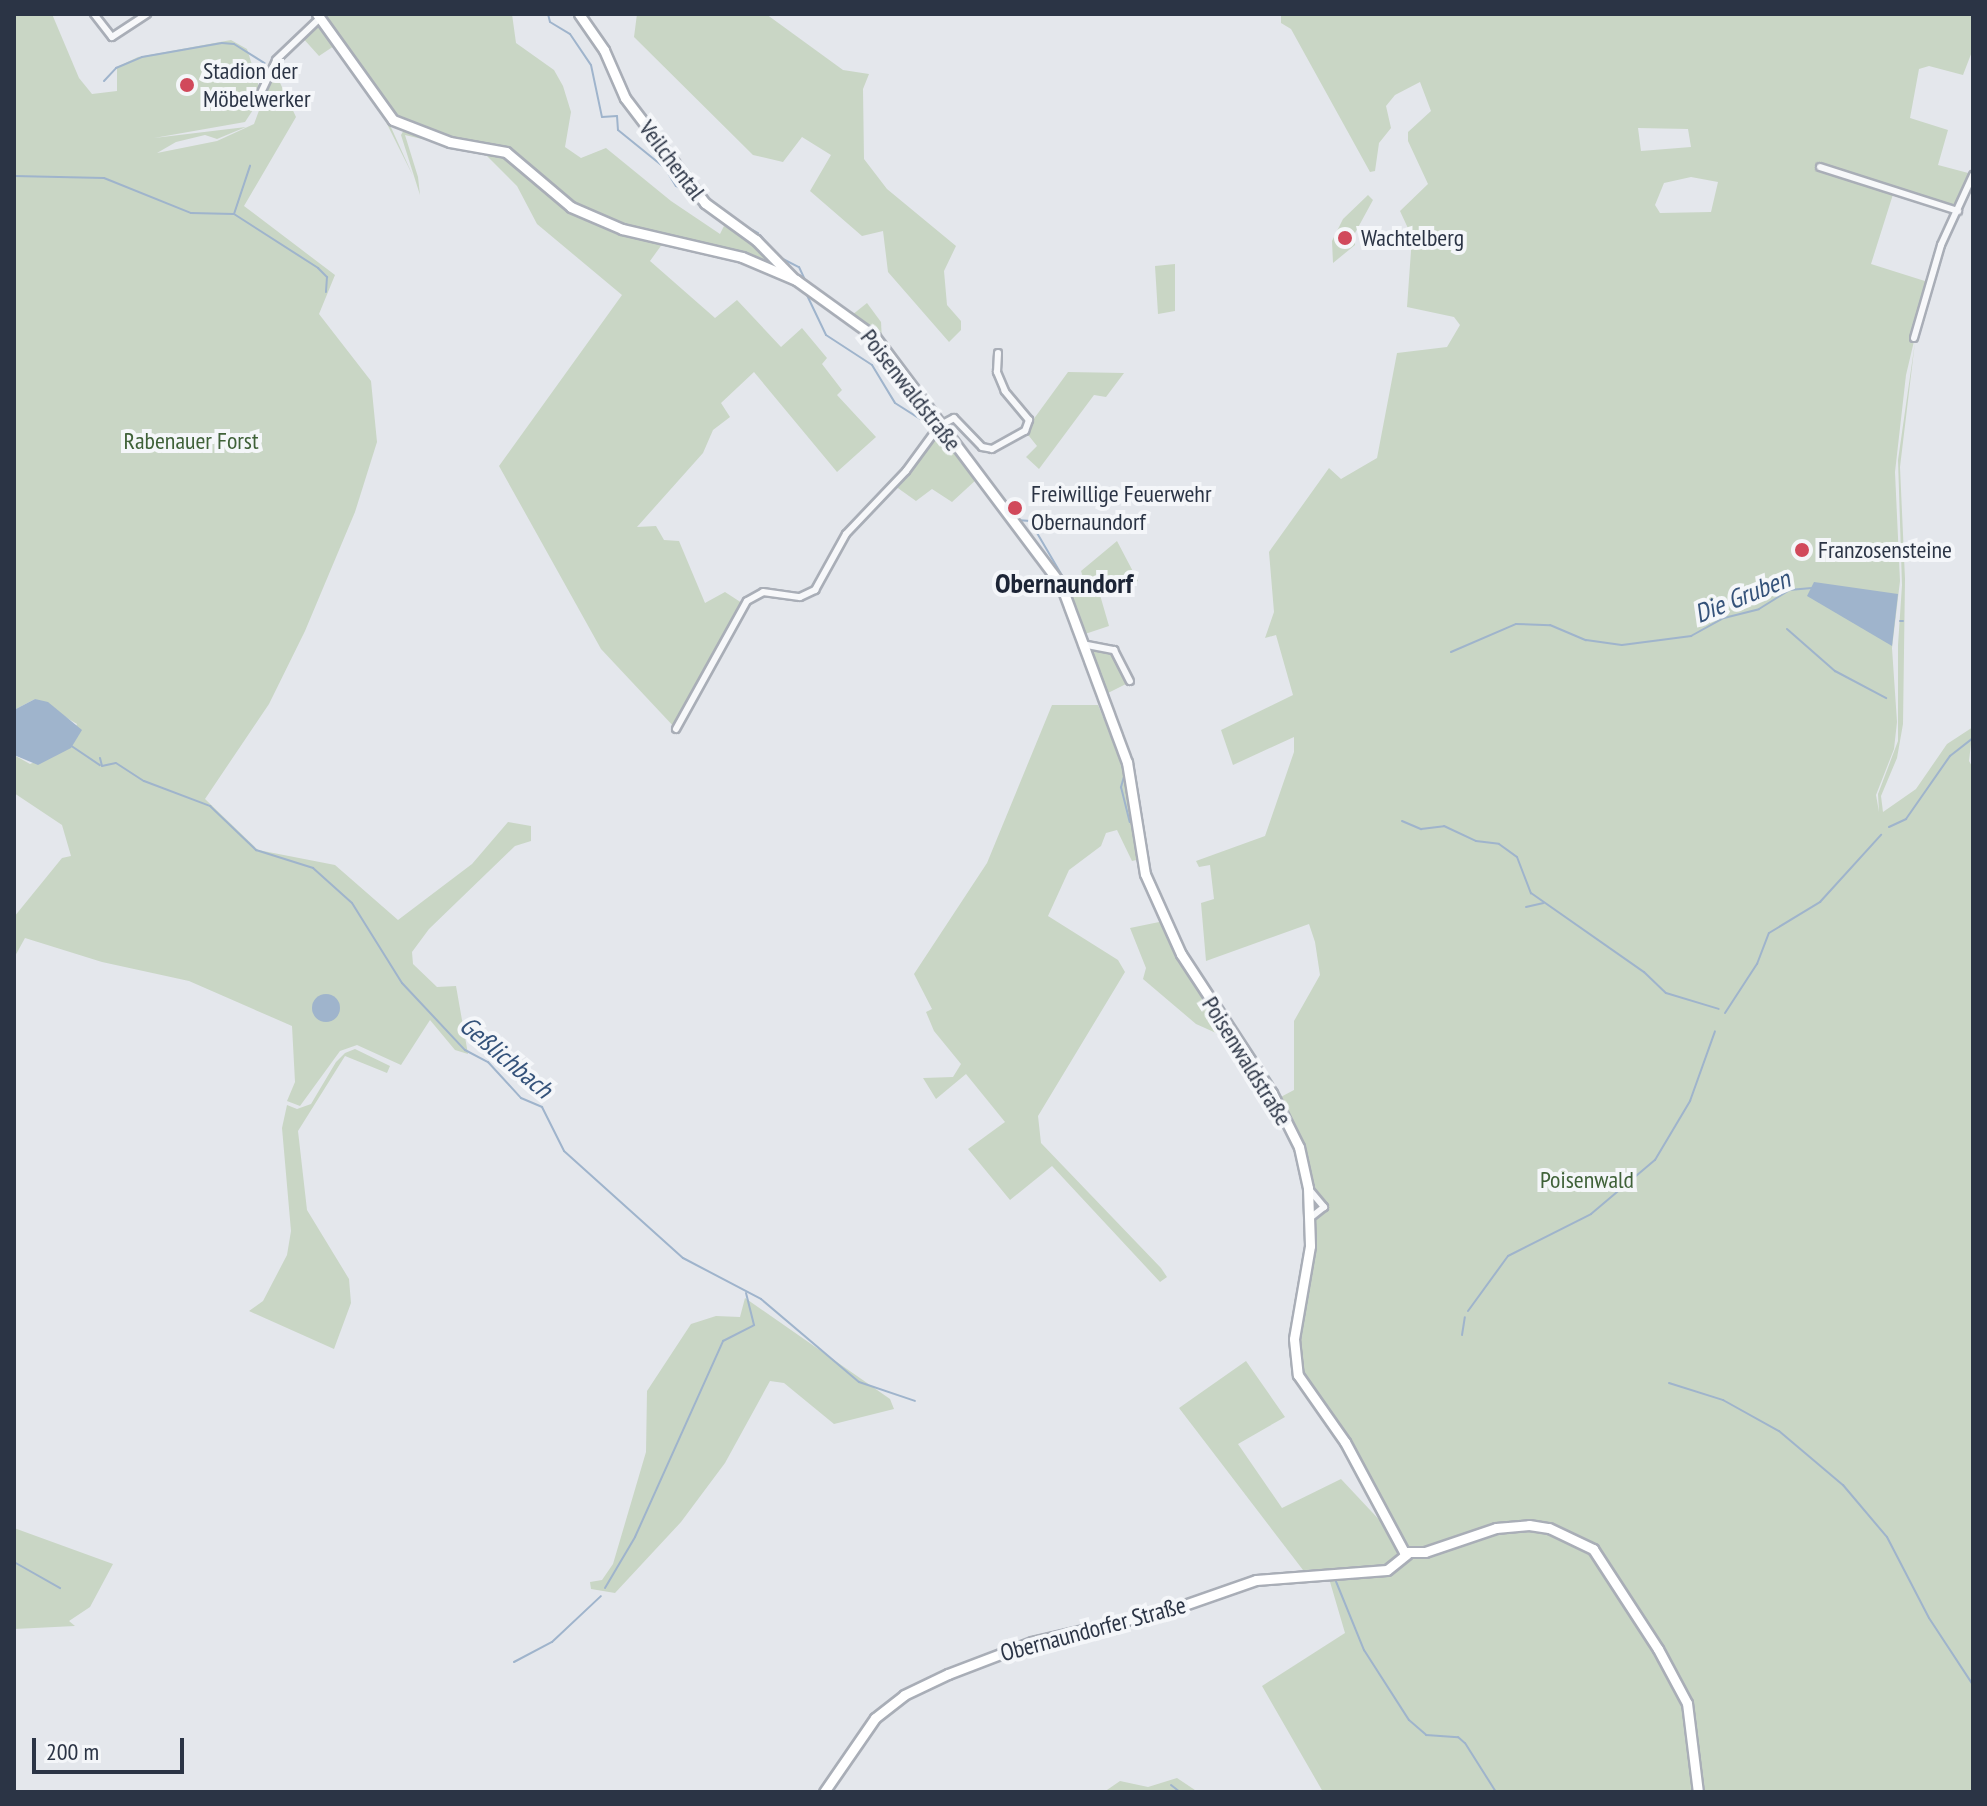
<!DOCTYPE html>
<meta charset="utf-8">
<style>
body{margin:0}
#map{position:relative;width:1987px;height:1806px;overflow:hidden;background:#e4e7ec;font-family:"PT Sans Narrow",sans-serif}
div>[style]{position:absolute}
.green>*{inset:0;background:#c9d6c5}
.water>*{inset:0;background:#9fb4cc}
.round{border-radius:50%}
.stream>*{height:2px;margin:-1px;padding:0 1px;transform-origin:1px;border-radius:1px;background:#9fb4cc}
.roads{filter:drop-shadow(2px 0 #a9aeb7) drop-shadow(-2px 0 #a9aeb7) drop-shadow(0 2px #a9aeb7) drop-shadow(0 -2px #a9aeb7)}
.street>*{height:6px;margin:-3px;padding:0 3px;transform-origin:3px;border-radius:3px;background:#f7f8fa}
.secondary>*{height:9px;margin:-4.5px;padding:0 4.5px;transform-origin:4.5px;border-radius:4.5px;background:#fff}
.dots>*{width:22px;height:22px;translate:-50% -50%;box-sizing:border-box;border:4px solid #f4f6f9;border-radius:50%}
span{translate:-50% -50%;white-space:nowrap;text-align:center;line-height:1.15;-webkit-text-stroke:8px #f4f6f9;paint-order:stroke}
.poi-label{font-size:24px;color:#2b3445}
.left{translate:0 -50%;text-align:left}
.street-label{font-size:24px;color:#2b3445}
.park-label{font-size:24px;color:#3f6138}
.water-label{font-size:26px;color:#34527a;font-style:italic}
.quarter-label{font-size:28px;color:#1d2536;font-weight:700}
.frame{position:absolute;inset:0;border:16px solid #2b3445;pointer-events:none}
.scale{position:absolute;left:32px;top:1738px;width:152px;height:36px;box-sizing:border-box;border:4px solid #2b3445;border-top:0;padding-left:10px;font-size:24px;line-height:28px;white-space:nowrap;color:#2b3445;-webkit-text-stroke:6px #f4f6f9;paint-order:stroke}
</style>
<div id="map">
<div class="green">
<i style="clip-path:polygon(14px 14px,52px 14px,79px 78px,92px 94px,117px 91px,117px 67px,138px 57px,231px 40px,247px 49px,262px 96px,245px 122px,154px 138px,246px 127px,217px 139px,205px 135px,176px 142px,157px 153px,217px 141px,254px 124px,274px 70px,296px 117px,244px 206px,335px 275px,319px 314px,371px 381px,377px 442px,355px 512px,305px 631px,269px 704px,205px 799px,258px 850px,335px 865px,398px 920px,472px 864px,508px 822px,531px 826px,531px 841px,515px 846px,429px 929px,412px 952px,413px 964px,437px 987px,456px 986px,468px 1054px,455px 1050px,430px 1020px,401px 1065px,357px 1045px,340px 1051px,300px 1106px,287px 1101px,295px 1082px,292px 1026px,189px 981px,102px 962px,25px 938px,14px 958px,14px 917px,62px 858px,71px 856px,62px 825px,14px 793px,14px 755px,30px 764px,66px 749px,77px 724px,35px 699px,14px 710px)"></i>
<i style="clip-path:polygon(317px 14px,512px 14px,516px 43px,554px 70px,563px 86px,571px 112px,565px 147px,581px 158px,606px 148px,671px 201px,720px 234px,724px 226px,756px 244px,782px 270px,663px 243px,650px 261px,715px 318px,737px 300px,781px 347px,802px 328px,827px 358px,822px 364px,842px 390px,837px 395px,876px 437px,837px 472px,754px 372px,721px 403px,730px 417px,713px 430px,703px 453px,637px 527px,656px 526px,664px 540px,679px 541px,705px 603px,725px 592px,745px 605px,676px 729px,601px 649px,499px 466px,622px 295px,537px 224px,517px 186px,485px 154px,405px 135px,418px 177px,420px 195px,401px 135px,405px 128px,385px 114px,413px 176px,374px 98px,334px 46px,319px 56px,301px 36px,317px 22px)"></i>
<i style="clip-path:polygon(637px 14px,766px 14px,843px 70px,869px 74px,863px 89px,864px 159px,887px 189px,956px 246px,944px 271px,947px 305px,961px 321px,961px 330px,949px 342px,888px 272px,883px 231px,862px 236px,810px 191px,831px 155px,802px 137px,783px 162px,753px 155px,634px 37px)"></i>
<i style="clip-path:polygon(evenodd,1281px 14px,1973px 14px,1973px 49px,1963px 75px,1929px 66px,1919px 69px,1910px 118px,1948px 130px,1938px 165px,1972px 174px,1957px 207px,1895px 188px,1871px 264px,1928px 282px,1906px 375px,1895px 472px,1900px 581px,1892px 648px,1897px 722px,1894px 749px,1876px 795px,1879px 812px,1878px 794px,1898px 741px,1898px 645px,1902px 585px,1898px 460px,1915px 342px,1900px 467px,1905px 579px,1903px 724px,1897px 758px,1881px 796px,1883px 812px,1916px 789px,1947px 744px,1973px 727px,1969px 761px,1973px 768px,1973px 1792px,1323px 1792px,1262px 1686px,1345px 1633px,1328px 1575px,1389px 1571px,1414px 1557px,1295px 1358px,1313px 1223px,1326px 1208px,1312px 1188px,1277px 1099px,1294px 1090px,1294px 1021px,1320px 975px,1315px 942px,1309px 924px,1206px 961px,1201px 903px,1214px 899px,1210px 865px,1199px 867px,1196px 861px,1265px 836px,1294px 752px,1294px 737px,1233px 765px,1221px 730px,1293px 695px,1276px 635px,1265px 638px,1274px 612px,1269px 552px,1329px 468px,1341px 479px,1377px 458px,1397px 353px,1447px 347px,1460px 325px,1454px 317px,1407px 307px,1412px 237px,1400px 211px,1428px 184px,1408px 141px,1408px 132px,1431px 111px,1420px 82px,1395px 95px,1386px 106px,1391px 128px,1379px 143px,1375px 171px,1370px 172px,1291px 29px,1281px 23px,1281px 14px,1638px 128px,1688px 129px,1691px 147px,1641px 151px,1638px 128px,1281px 14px,1691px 177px,1718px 182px,1711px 212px,1660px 213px,1655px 205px,1664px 183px,1691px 177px)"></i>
<i style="clip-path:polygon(1368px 195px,1373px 200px,1355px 233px,1355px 245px,1333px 263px,1332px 241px,1343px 219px)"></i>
<i style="clip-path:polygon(1175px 264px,1175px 311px,1158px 314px,1155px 266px)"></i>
<i style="clip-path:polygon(867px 303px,881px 322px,882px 340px,852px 315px)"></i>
<i style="clip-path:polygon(1068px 372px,1124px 373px,1106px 397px,1094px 395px,1039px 469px,1026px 457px,1037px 446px,1025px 431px)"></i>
<i style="clip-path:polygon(938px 432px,977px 479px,952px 502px,932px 489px,916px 501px,895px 486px)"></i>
<i style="clip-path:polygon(1117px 541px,1138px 581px,1100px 595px,1109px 626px,1082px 635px,1068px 597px,1087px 590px,1081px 571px)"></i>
<i style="clip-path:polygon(1088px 646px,1114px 652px,1128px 683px,1106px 694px)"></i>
<i style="clip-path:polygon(1052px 705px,1098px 705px,1125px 770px,1141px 859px,1132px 861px,1117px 830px,1106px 833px,1101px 846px,1069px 870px,1048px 916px,1118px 960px,1125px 972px,1038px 1116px,1041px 1143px,1161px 1268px,1167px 1277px,1160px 1282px,1052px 1166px,1010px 1200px,968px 1149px,1005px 1122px,966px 1074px,936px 1099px,923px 1078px,953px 1077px,961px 1064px,934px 1031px,926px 1012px,932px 1009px,914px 974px,987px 863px)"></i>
<i style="clip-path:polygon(1164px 921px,1234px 1041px,1196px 1024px,1143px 979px,1146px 968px,1130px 928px)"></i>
<i style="clip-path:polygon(355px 1049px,390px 1066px,387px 1073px,345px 1056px,298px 1131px,307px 1210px,349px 1279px,351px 1303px,334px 1349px,249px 1311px,263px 1301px,287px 1255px,291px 1231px,282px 1128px,287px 1105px,297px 1109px,311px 1104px,336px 1062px,345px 1053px)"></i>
<i style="clip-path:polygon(745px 1298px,890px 1399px,894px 1409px,834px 1424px,784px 1383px,770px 1381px,725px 1463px,681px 1522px,615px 1593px,591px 1589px,590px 1582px,602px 1580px,613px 1564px,646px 1452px,647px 1391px,691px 1324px,716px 1316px,740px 1317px)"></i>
<i style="clip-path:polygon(1246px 1361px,1285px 1417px,1238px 1444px,1282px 1508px,1341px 1479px,1386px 1527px,1398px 1550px,1399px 1555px,1385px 1568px,1303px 1570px,1179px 1408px)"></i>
<i style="clip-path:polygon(14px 1528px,113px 1564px,90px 1607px,69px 1621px,75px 1626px,14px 1629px)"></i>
<i style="clip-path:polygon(1177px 1778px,1198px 1792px,1104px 1792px,1120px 1781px,1148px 1787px)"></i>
</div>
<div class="water">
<i style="clip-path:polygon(1814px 582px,1898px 594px,1892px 646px,1807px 596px)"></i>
<i style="clip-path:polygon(35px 699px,48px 702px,82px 730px,71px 748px,38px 765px,14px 755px,14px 710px)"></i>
<i class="round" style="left:312px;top:994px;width:28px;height:28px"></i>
</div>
<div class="stream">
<i style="left:548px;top:14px;width:8px;rotate:76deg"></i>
<i style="left:550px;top:22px;width:23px;rotate:31deg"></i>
<i style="left:570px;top:34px;width:37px;rotate:56deg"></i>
<i style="left:591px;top:65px;width:53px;rotate:78.1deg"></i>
<i style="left:602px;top:117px;width:15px;rotate:-4deg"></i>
<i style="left:617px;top:116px;width:14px;rotate:86deg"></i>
<i style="left:618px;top:130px;width:60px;rotate:39deg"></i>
<i style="left:665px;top:168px;width:21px;rotate:59deg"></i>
<i style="left:676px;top:186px;width:21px;rotate:29deg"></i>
<i style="left:104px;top:81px;width:18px;rotate:-47deg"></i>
<i style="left:116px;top:68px;width:28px;rotate:-23deg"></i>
<i style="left:142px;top:57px;width:81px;rotate:-9.9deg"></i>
<i style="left:222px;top:43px;width:12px;rotate:5deg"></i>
<i style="left:234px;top:44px;width:36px;rotate:32deg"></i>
<i style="left:14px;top:176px;width:90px;rotate:1.3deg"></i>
<i style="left:104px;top:178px;width:94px;rotate:21.9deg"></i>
<i style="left:191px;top:213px;width:43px;rotate:1.3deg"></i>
<i style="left:234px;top:214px;width:100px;rotate:32.7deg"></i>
<i style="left:318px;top:268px;width:13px;rotate:45deg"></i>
<i style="left:327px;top:277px;width:15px;rotate:94deg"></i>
<i style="left:698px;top:201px;width:30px;rotate:42deg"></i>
<i style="left:234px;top:214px;width:51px;rotate:-71.6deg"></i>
<i style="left:738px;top:222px;width:23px;rotate:29deg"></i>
<i style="left:760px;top:235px;width:26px;rotate:50deg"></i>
<i style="left:781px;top:258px;width:20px;rotate:27deg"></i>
<i style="left:799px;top:267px;width:14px;rotate:65deg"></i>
<i style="left:804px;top:289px;width:51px;rotate:64.4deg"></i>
<i style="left:826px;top:335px;width:55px;rotate:33.1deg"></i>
<i style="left:872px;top:365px;width:44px;rotate:58.8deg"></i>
<i style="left:895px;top:403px;width:45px;rotate:32.3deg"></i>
<i style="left:1017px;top:520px;width:13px;rotate:4deg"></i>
<i style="left:1030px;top:521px;width:67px;rotate:59.6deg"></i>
<i style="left:1064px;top:579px;width:66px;rotate:68.8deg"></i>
<i style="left:1900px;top:621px;width:3px"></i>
<i style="left:1787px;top:629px;width:64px;rotate:41.2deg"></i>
<i style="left:1835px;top:671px;width:58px;rotate:27.9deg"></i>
<i style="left:1091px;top:649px;width:51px;rotate:69.4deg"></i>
<i style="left:1451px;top:652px;width:71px;rotate:-23.3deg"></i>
<i style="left:1516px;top:624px;width:34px;rotate:2deg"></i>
<i style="left:1550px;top:625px;width:39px;rotate:23deg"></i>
<i style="left:1586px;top:640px;width:36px;rotate:8deg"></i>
<i style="left:1622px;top:645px;width:70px;rotate:-7.4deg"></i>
<i style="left:1691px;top:636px;width:38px;rotate:-29deg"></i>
<i style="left:1724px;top:618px;width:36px;rotate:-14deg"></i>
<i style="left:1759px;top:609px;width:36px;rotate:-32deg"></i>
<i style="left:1789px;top:590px;width:23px;rotate:-5deg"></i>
<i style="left:70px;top:745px;width:36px;rotate:34deg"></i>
<i style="left:100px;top:758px;width:8px;rotate:76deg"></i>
<i style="left:102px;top:766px;width:14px;rotate:-12deg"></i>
<i style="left:116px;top:763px;width:33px;rotate:33deg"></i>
<i style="left:144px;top:781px;width:71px;rotate:20.7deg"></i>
<i style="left:210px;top:806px;width:64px;rotate:43.7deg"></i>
<i style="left:256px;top:850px;width:60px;rotate:17.5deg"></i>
<i style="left:313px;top:868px;width:52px;rotate:41.9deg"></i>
<i style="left:352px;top:903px;width:94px;rotate:58deg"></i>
<i style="left:402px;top:983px;width:92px;rotate:46.8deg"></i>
<i style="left:465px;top:1050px;width:26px;rotate:28deg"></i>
<i style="left:488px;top:1062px;width:49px;rotate:47.5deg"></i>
<i style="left:521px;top:1098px;width:23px;rotate:23deg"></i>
<i style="left:542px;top:1107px;width:49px;rotate:63.4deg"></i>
<i style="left:564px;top:1151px;width:160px;rotate:42deg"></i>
<i style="left:683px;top:1258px;width:88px;rotate:27.7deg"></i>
<i style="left:761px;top:1299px;width:128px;rotate:40.3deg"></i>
<i style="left:859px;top:1382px;width:59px;rotate:18.7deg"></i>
<i style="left:1125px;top:773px;width:15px;rotate:106deg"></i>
<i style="left:1121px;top:787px;width:36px;rotate:76deg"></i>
<i style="left:1402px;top:821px;width:21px;rotate:23deg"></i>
<i style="left:1421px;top:829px;width:23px;rotate:-7deg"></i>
<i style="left:1444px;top:826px;width:35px;rotate:25deg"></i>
<i style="left:1476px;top:841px;width:23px;rotate:7deg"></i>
<i style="left:1499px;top:844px;width:22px;rotate:36deg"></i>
<i style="left:1517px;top:857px;width:39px;rotate:69deg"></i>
<i style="left:1531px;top:893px;width:138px;rotate:35deg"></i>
<i style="left:1644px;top:972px;width:30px;rotate:44deg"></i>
<i style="left:1666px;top:993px;width:55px;rotate:16.8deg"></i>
<i style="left:1889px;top:827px;width:19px;rotate:-25deg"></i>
<i style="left:1906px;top:819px;width:77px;rotate:-55.1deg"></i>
<i style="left:1950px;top:756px;width:29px;rotate:-38deg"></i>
<i style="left:1526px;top:907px;width:18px;rotate:-13deg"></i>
<i style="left:1725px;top:1013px;width:59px;rotate:-56.9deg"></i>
<i style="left:1757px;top:964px;width:33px;rotate:-69deg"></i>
<i style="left:1769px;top:933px;width:60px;rotate:-31.3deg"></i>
<i style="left:1820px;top:902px;width:91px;rotate:-47.7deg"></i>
<i style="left:1468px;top:1311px;width:68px;rotate:-54deg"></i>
<i style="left:1508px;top:1256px;width:93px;rotate:-26.8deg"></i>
<i style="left:1591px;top:1214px;width:84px;rotate:-40.2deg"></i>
<i style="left:1655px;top:1160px;width:69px;rotate:-59.3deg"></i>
<i style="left:1690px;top:1101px;width:74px;rotate:-70.3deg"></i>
<i style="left:1462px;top:1335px;width:18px;rotate:-81deg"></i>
<i style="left:1669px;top:1383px;width:57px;rotate:17.5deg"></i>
<i style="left:1723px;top:1400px;width:64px;rotate:29deg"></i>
<i style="left:1779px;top:1431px;width:84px;rotate:40.2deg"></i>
<i style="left:1843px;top:1485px;width:68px;rotate:49.8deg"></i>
<i style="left:1887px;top:1537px;width:91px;rotate:62.6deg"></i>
<i style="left:1929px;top:1618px;width:80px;rotate:56.7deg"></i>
<i style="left:14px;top:1562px;width:53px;rotate:29.5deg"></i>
<i style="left:1335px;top:1579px;width:77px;rotate:67.8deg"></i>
<i style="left:1364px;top:1650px;width:83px;rotate:57.3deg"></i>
<i style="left:1409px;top:1720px;width:23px;rotate:41deg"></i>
<i style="left:1426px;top:1735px;width:32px;rotate:4deg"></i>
<i style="left:1458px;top:1737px;width:9px;rotate:41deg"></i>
<i style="left:1465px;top:1743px;width:58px;rotate:57.7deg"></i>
<i style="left:605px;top:1588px;width:59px;rotate:-59.5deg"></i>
<i style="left:635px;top:1537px;width:215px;rotate:-65.8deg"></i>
<i style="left:723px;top:1341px;width:35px;rotate:-27deg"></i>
<i style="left:754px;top:1325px;width:33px;rotate:-104deg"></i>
<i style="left:514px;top:1662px;width:43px;rotate:-27.8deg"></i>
<i style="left:552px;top:1642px;width:67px;rotate:-43.2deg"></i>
<i style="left:1171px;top:1785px;width:11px;rotate:38deg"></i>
</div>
<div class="roads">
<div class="street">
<i style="left:94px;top:14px;width:29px;rotate:52deg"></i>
<i style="left:112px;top:37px;width:42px;rotate:-33.3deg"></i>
<i style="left:260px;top:95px;width:38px;rotate:-65deg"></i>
<i style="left:276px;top:60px;width:61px;rotate:-43.7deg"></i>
<i style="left:1820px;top:167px;width:145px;rotate:17.7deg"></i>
<i style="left:1914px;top:338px;width:97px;rotate:-73.8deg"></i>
<i style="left:1941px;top:245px;width:77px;rotate:-65.4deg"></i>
<i style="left:1082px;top:644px;width:33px;rotate:11deg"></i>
<i style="left:1114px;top:650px;width:35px;rotate:63deg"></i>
<i style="left:676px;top:729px;width:146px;rotate:-61deg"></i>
<i style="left:747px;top:601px;width:18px;rotate:-29deg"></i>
<i style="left:763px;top:592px;width:37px;rotate:8deg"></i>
<i style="left:800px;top:597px;width:17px;rotate:-25deg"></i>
<i style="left:815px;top:590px;width:64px;rotate:-61deg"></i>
<i style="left:846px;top:534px;width:87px;rotate:-46.4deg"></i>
<i style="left:906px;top:471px;width:56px;rotate:-53.7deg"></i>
<i style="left:939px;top:426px;width:17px;rotate:-28deg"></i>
<i style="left:954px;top:418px;width:40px;rotate:46deg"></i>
<i style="left:982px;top:447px;width:10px;rotate:11deg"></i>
<i style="left:992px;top:449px;width:38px;rotate:-29deg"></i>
<i style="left:1025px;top:431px;width:12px;rotate:-70deg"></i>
<i style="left:1029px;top:420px;width:38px;rotate:-130deg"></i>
<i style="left:1005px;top:391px;width:21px;rotate:-113deg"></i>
<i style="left:997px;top:372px;width:19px;rotate:-87deg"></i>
<i style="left:1308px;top:1188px;width:25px;rotate:50deg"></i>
<i style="left:1324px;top:1207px;width:18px;rotate:142deg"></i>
</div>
<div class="secondary">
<i style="left:317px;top:14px;width:130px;rotate:54.4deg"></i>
<i style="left:393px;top:120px;width:61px;rotate:21.1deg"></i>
<i style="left:450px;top:142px;width:57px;rotate:10.1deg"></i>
<i style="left:506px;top:152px;width:85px;rotate:40.2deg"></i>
<i style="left:571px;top:207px;width:56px;rotate:23.3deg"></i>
<i style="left:622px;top:229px;width:123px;rotate:13.1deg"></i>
<i style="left:742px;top:257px;width:59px;rotate:23.1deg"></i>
<i style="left:796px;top:280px;width:97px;rotate:35.8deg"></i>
<i style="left:875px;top:337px;width:310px;rotate:53.1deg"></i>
<i style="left:1061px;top:585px;width:189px;rotate:69.6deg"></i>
<i style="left:1127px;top:762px;width:113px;rotate:80.9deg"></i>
<i style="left:1145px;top:874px;width:88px;rotate:65.8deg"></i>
<i style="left:1181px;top:954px;width:166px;rotate:56.8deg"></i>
<i style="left:1272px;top:1093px;width:60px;rotate:63.4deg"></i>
<i style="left:1299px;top:1147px;width:42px;rotate:77.6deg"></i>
<i style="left:1308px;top:1188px;width:58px;rotate:88deg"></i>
<i style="left:1310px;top:1246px;width:94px;rotate:99.8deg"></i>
<i style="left:1294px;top:1339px;width:36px;rotate:84deg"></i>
<i style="left:1298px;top:1375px;width:82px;rotate:55deg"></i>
<i style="left:1345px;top:1442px;width:125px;rotate:61.8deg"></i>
<i style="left:1404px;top:1552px;width:21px"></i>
<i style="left:1425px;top:1552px;width:75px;rotate:-18.7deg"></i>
<i style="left:1496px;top:1528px;width:33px;rotate:-5deg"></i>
<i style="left:1529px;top:1525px;width:20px;rotate:9deg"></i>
<i style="left:1549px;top:1528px;width:49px;rotate:25.5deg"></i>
<i style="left:1593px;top:1549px;width:119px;rotate:57deg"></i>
<i style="left:1658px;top:1649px;width:61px;rotate:61.8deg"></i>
<i style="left:1687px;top:1703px;width:90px;rotate:83deg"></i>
<i style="left:579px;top:14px;width:44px;rotate:55.2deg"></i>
<i style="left:604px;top:50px;width:52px;rotate:66.4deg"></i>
<i style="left:625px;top:98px;width:132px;rotate:52.7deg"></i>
<i style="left:705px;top:203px;width:63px;rotate:36deg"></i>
<i style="left:756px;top:240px;width:53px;rotate:45.8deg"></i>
<i style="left:824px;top:1792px;width:90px;rotate:-55.4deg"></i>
<i style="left:875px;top:1718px;width:37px;rotate:-38deg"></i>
<i style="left:904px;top:1695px;width:49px;rotate:-25.5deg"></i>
<i style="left:948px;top:1674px;width:90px;rotate:-20.9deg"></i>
<i style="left:1032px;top:1642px;width:142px;rotate:-13.1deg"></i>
<i style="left:1170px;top:1610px;width:91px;rotate:-19.2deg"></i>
<i style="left:1256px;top:1580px;width:131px;rotate:-4.4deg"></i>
<i style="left:1387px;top:1570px;width:26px;rotate:-39deg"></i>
</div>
</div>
<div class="dots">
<i style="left:187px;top:85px;background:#d1495b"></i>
<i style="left:1345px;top:238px;background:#d1495b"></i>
<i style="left:1015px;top:508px;background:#d1495b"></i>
<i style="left:1802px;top:550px;background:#d1495b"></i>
</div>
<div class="poi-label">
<span class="left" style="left:203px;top:85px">Stadion der<br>Möbelwerker</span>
<span class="left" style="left:1361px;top:238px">Wachtelberg</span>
<span class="left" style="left:1031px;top:508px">Freiwillige Feuerwehr<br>Obernaundorf</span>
<span class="left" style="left:1818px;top:550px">Franzosensteine</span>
</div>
<div class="street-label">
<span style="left:672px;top:160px;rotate:53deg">Veilchental</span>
<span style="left:911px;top:390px;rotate:52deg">Poisenwaldstraße</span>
<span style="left:1247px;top:1061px;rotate:58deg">Poisenwaldstraße</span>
<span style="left:1093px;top:1629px;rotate:-15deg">Obernaundorfer Straße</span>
</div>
<div class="park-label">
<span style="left:191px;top:441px">Rabenauer Forst</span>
<span style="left:1587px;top:1180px">Poisenwald</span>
</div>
<div class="water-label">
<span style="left:1742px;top:596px;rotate:-22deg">Die Gruben</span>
<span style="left:506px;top:1057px;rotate:40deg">Geßlichbach</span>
</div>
<div class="quarter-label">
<span style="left:1064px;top:583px">Obernaundorf</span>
</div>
<div class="frame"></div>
<div class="scale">200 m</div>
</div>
